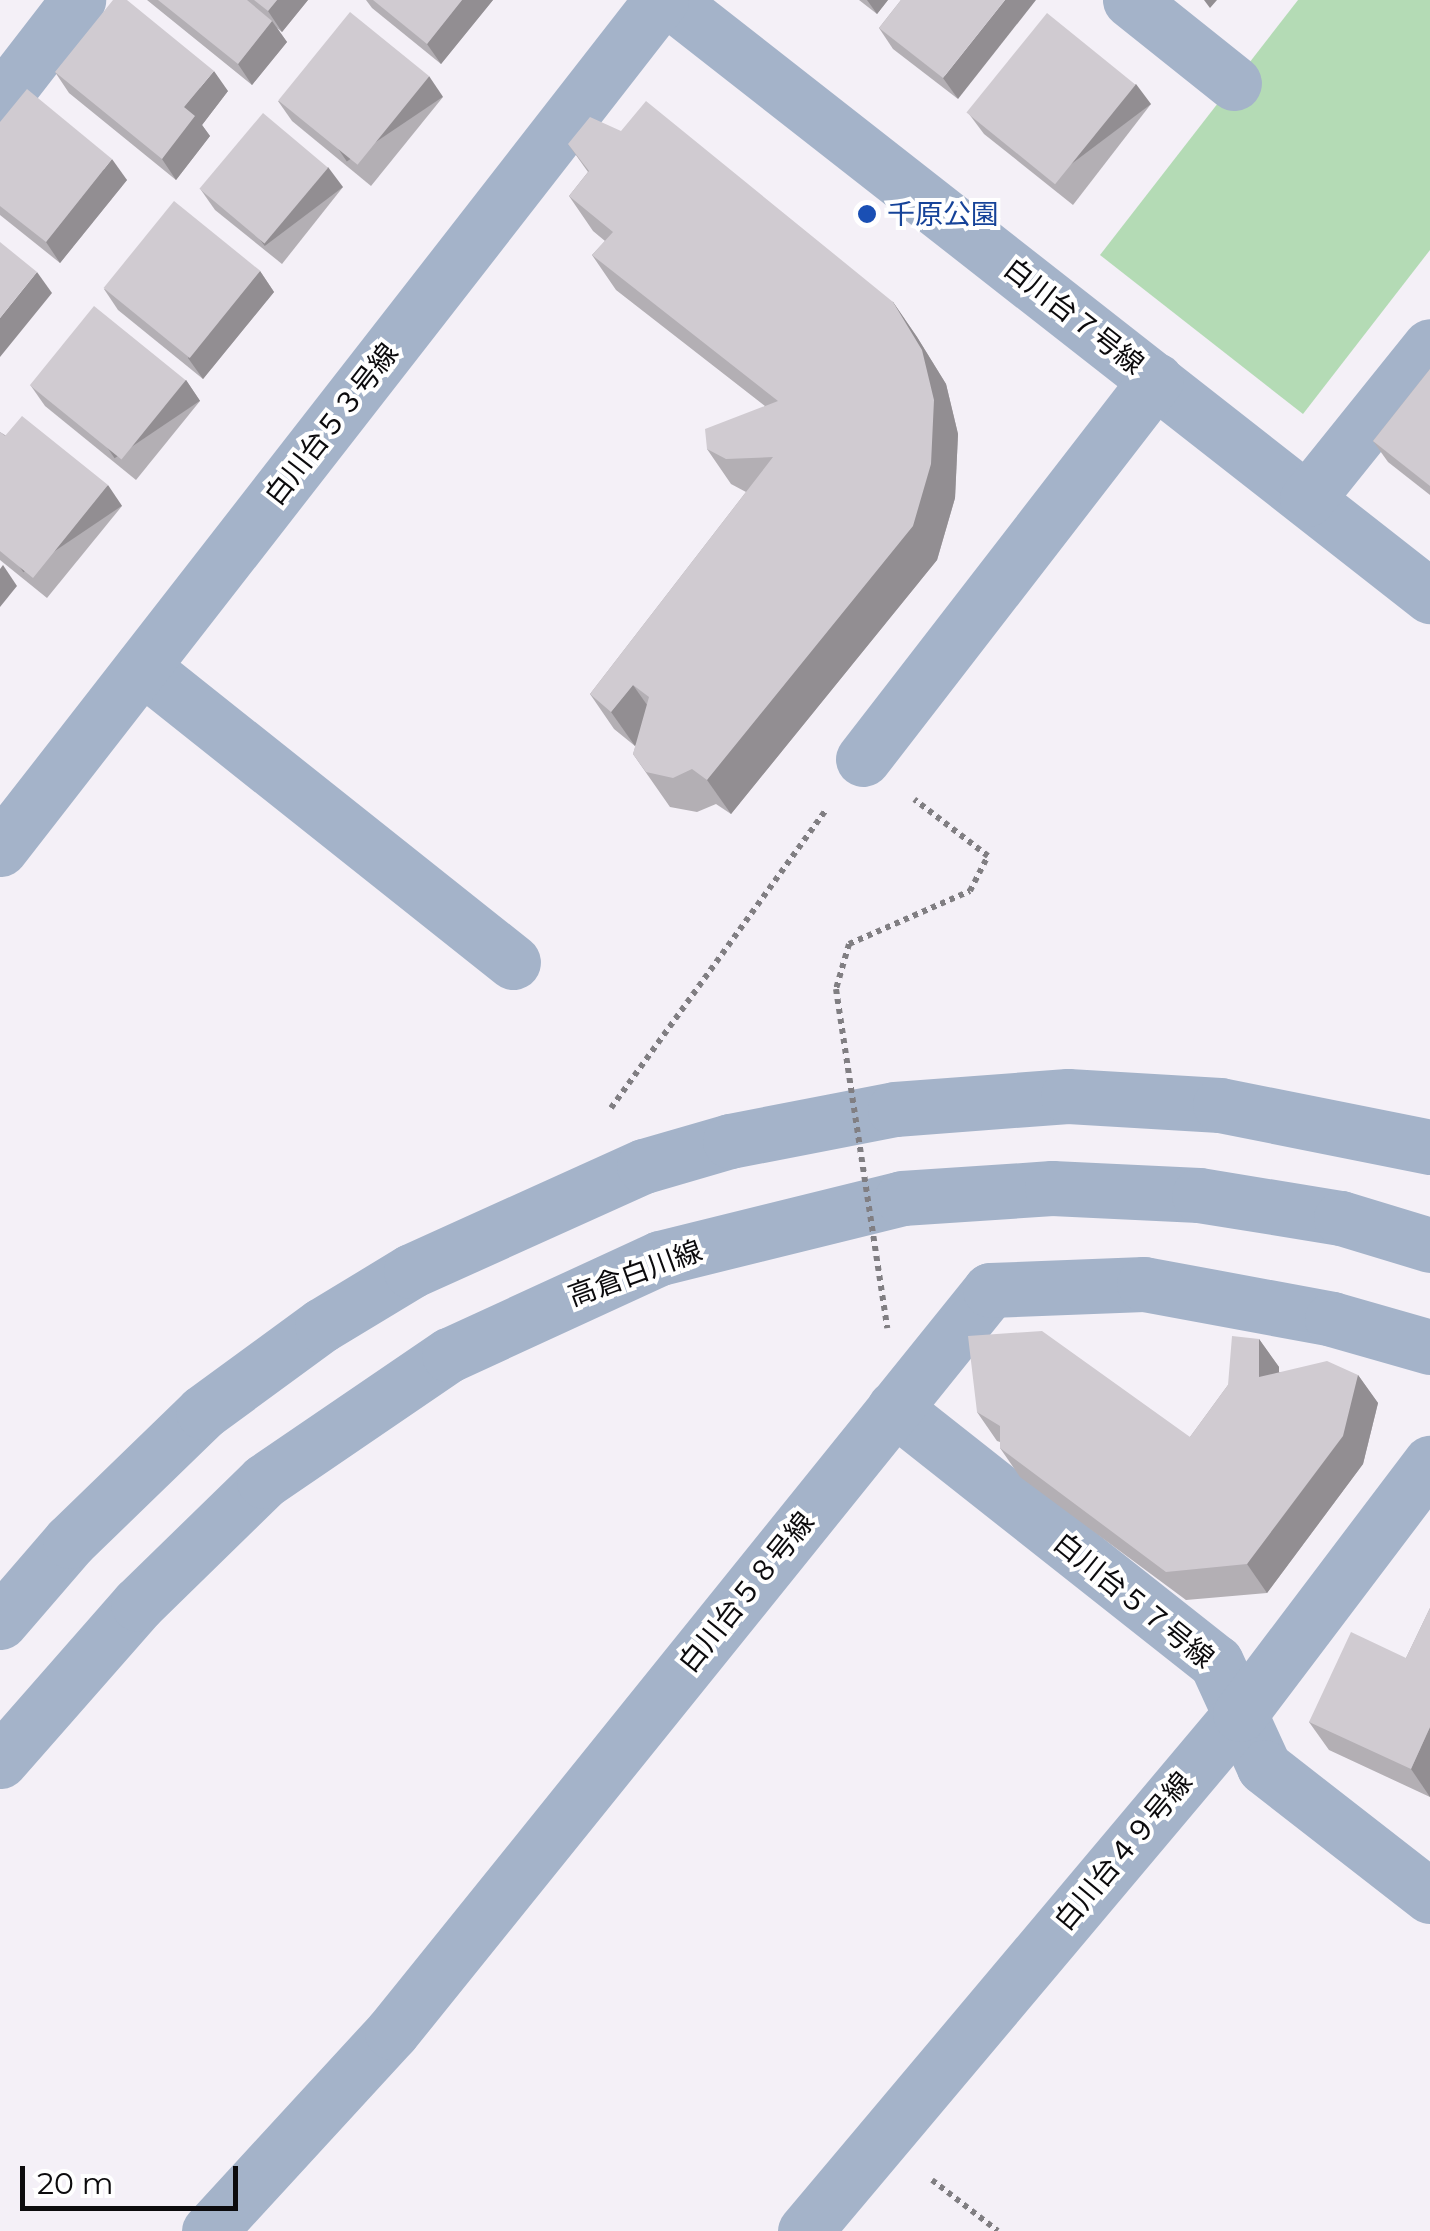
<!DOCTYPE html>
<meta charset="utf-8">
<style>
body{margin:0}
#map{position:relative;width:1430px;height:2231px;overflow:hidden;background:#f4f0f7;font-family:Montserrat,"Noto Sans JP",sans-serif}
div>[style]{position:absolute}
.green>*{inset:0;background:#b4dbb5}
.path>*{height:6px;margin-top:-3px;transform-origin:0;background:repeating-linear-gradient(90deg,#807e82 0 5px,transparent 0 10px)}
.minor>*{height:55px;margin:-27.5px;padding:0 27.5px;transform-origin:27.5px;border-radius:27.5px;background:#a4b3c9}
.path-bridge>*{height:6px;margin-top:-3px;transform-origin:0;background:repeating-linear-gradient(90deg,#807e82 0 5px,transparent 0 10px)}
.wall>*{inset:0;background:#b3afb4}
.shaded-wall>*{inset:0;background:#928e92;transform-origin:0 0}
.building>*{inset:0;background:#d0cbd1;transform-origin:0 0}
.dots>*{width:28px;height:28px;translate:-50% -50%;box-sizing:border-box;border:5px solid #fff;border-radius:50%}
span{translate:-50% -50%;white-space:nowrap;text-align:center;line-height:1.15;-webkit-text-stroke:8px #fff;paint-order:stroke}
.transit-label{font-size:28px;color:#164399}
.left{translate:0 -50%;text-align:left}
.street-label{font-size:28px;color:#0c0b0d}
.scale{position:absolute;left:20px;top:2166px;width:218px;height:45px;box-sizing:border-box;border:5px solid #0c0b0d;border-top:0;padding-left:12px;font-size:30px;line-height:35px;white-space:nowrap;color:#0c0b0d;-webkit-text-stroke:8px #fff;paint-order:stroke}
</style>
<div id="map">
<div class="green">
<i style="clip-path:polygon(1298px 0,1430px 0,1430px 250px,1303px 414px,1100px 255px)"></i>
</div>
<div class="path">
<i style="left:849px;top:944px;width:132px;rotate:-23.7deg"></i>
<i style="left:970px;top:891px;width:39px;rotate:-63deg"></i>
<i style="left:988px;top:856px;width:93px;rotate:-142.4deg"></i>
<i style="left:611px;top:1108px;width:367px;rotate:-54.2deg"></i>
<i style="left:932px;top:2180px;width:83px;rotate:37.7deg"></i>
</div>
<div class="minor">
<i style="left:669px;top:0;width:967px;rotate:38.07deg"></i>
<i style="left:1130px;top:0;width:133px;rotate:38.6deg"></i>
<i style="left:0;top:101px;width:128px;rotate:-52.3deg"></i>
<i style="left:1307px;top:499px;width:196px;rotate:-51.2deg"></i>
<i style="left:142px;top:667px;width:474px;rotate:38.5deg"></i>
<i style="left:863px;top:759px;width:479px;rotate:-52.3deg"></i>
<i style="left:0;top:849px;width:1076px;rotate:-52.1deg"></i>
<i style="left:894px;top:1408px;width:410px;rotate:38.3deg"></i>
<i style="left:1216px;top:1662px;width:115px;rotate:65.4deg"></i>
<i style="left:1264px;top:1767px;width:210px;rotate:37.9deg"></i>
<i style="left:0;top:1622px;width:107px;rotate:-49.2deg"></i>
<i style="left:70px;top:1541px;width:185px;rotate:-44.1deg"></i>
<i style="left:203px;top:1412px;width:147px;rotate:-36.2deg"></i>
<i style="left:322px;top:1325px;width:104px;rotate:-31.2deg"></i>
<i style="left:411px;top:1271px;width:256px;rotate:-24.3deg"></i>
<i style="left:644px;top:1166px;width:90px;rotate:-16.2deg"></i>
<i style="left:730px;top:1141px;width:168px;rotate:-11deg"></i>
<i style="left:895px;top:1109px;width:173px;rotate:-4.3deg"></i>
<i style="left:1068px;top:1096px;width:152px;rotate:3.4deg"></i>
<i style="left:1220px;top:1105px;width:214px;rotate:11.3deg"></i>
<i style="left:0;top:1761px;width:209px;rotate:-48.7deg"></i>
<i style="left:138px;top:1604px;width:176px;rotate:-44.3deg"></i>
<i style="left:264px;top:1481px;width:224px;rotate:-34.3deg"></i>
<i style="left:449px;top:1355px;width:232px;rotate:-24.7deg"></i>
<i style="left:660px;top:1258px;width:249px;rotate:-13.9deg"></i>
<i style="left:902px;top:1198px;width:150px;rotate:-3.8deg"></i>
<i style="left:1052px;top:1188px;width:147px;rotate:2.7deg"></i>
<i style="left:1199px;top:1195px;width:144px;rotate:9.2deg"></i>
<i style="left:1341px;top:1218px;width:93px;rotate:16.9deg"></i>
<i style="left:209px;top:2231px;width:270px;rotate:-47.4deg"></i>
<i style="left:392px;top:2032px;width:953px;rotate:-51.13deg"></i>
<i style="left:990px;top:1290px;width:154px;rotate:-2.2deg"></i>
<i style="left:1144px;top:1284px;width:191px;rotate:10.5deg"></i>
<i style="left:1332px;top:1319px;width:102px;rotate:15.9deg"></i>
<i style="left:805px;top:2231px;width:676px;rotate:-49.92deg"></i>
<i style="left:1240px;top:1714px;width:315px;rotate:-52.9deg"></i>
</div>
<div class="path-bridge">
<i style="left:849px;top:944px;width:47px;rotate:106.1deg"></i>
<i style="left:836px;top:989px;width:343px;rotate:81.4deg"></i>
</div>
<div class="wall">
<i style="clip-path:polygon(147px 0,308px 0,282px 32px,277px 28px,287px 42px,252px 85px)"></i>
<i style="clip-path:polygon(366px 0,493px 0,441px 64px,372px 8px)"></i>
<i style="clip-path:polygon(859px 0,888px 0,877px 14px)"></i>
<i style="clip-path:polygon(901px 0,958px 99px,893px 49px,879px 28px)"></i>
<i style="clip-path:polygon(55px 72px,228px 91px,202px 125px,210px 136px,176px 180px,69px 93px)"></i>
<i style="clip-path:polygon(443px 97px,371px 186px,292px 121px,278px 101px)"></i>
<i style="clip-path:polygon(1151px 104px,1073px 205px,984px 134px,969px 114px)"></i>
<i style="clip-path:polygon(0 122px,127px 180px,60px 263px,0 215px)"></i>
<i style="clip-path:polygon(568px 144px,893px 302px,917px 337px,946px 384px,958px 434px,955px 498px,937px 560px,731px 814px,716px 804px,697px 812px,670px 807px,633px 754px,636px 745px,635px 746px,614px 729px,590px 694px,746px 492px,731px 484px,707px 449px,765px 406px,616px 290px,592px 255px,605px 241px,593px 231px,569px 196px,588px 172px)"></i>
<i style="clip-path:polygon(343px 187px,282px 264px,215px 210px,201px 190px)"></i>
<i style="clip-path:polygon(260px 271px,274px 292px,203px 379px,118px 310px,104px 289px)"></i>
<i style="clip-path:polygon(1430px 369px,1430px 495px,1388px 462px,1373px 441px)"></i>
<i style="clip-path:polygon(186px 380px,200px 401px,136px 480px,45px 406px,31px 386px)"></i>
<i style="clip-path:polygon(0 432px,122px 506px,47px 598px,0 560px)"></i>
<i style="clip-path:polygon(1259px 1339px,1279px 1367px,1279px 1372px,1358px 1375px,1378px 1403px,1363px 1464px,1267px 1593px,1186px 1600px,1020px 1477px,1000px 1448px,1000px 1442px,997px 1441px,977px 1412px,1190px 1437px,1228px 1385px)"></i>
<i style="clip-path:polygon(1430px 1608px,1430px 1797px,1329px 1750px,1309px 1722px,1406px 1658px)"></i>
</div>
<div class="shaded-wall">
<i style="clip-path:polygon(277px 0,308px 0,282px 32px,268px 11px)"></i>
<i style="clip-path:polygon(462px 0,493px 0,441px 64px,427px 44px)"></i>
<i style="clip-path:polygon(867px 0,888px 0,877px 14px)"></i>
<i style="clip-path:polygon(1005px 0,1036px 0,958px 99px,943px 78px)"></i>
<i style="clip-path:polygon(1204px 0,1217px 0,1210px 8px)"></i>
<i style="clip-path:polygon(272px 21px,287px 42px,252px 85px,238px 64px)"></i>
<i style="clip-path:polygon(214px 71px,228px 91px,202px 125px,210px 136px,176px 180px,162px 159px,184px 107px)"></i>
<i style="left:429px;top:76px;width:25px;height:116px;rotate:56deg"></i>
<i style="left:1136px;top:84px;width:25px;height:126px;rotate:53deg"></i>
<i style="clip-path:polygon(112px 159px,127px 180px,60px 263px,46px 242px)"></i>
<i style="left:328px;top:167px;width:25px;height:98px;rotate:53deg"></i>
<i style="clip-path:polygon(260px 271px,274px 292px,203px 379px,188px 358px)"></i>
<i style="clip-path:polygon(37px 272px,52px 293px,0 357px,0 318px)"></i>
<i style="clip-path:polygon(893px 302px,917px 337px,946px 384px,958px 434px,955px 498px,937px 560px,731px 814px,707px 780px)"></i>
<i style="left:186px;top:380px;width:25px;height:103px;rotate:56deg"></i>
<i style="left:108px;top:485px;width:25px;height:119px;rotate:56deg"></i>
<i style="clip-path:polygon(3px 565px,17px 586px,0 607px,0 569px)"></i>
<i style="clip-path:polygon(633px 685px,657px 719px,635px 746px,611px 712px)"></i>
<i style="clip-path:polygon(1259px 1339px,1279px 1367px,1279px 1405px,1259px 1377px)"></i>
<i style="clip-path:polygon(1358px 1375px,1378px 1403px,1363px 1464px,1267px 1593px,1247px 1564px)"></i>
<i style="clip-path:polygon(1430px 1727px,1430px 1797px,1411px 1769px)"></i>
</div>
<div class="building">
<i style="clip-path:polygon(113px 0,127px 0,214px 71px,184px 107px,195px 116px,162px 159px,55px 72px)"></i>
<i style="clip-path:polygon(158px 0,247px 0,272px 21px,238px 64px)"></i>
<i style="clip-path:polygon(254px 0,277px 0,268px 11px)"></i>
<i style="clip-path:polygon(373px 0,462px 0,427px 44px)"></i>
<i style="clip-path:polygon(901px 0,1005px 0,943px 78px,879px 28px)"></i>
<i style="left:350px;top:12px;width:102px;height:114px;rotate:39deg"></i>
<i style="left:1047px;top:13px;width:114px;height:128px;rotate:39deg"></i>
<i style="clip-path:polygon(27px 89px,112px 159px,46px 242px,0 206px,0 122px)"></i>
<i style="clip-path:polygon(646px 101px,893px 302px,922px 350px,934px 400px,931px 464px,913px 526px,707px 780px,692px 769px,673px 778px,646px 772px,633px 754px,649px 697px,633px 685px,611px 712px,590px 694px,773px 457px,726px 459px,707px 449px,705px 429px,778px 401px,592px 255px,613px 232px,569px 196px,589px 171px,568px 144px,590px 117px,621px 131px)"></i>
<i style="left:263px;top:113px;width:85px;height:99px;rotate:40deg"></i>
<i style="left:174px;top:201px;width:111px;height:112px;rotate:39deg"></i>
<i style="clip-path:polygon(0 242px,37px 272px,0 318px)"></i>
<i style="left:94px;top:306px;width:118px;height:102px;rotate:39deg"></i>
<i style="clip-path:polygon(1430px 369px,1430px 486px,1373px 441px)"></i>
<i style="clip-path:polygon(22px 416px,108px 485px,33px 578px,0 551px,0 432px,5px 436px)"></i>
<i style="clip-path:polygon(1042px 1331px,1190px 1437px,1228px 1385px,1232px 1336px,1259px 1339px,1259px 1377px,1327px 1361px,1358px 1375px,1343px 1436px,1247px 1564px,1166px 1572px,1000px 1448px,1000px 1426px,977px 1412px,968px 1336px)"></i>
<i style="clip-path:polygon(1430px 1608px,1430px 1727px,1411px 1769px,1309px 1722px,1351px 1632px,1406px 1658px)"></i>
</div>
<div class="dots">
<i style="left:867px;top:214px;background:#1a4fb4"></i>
</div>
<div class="transit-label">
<span class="left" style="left:887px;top:214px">千原公園</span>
</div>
<div class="street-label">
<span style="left:1074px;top:316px;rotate:38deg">白川台７号線</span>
<span style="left:331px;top:424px;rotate:-52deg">白川台５３号線</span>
<span style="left:635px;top:1273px;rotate:-20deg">高倉白川線</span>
<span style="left:746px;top:1592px;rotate:-51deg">白川台５８号線</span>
<span style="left:1134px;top:1600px;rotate:39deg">白川台５７号線</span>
<span style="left:1123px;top:1851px;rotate:-50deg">白川台４９号線</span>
</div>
<div class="scale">20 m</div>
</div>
